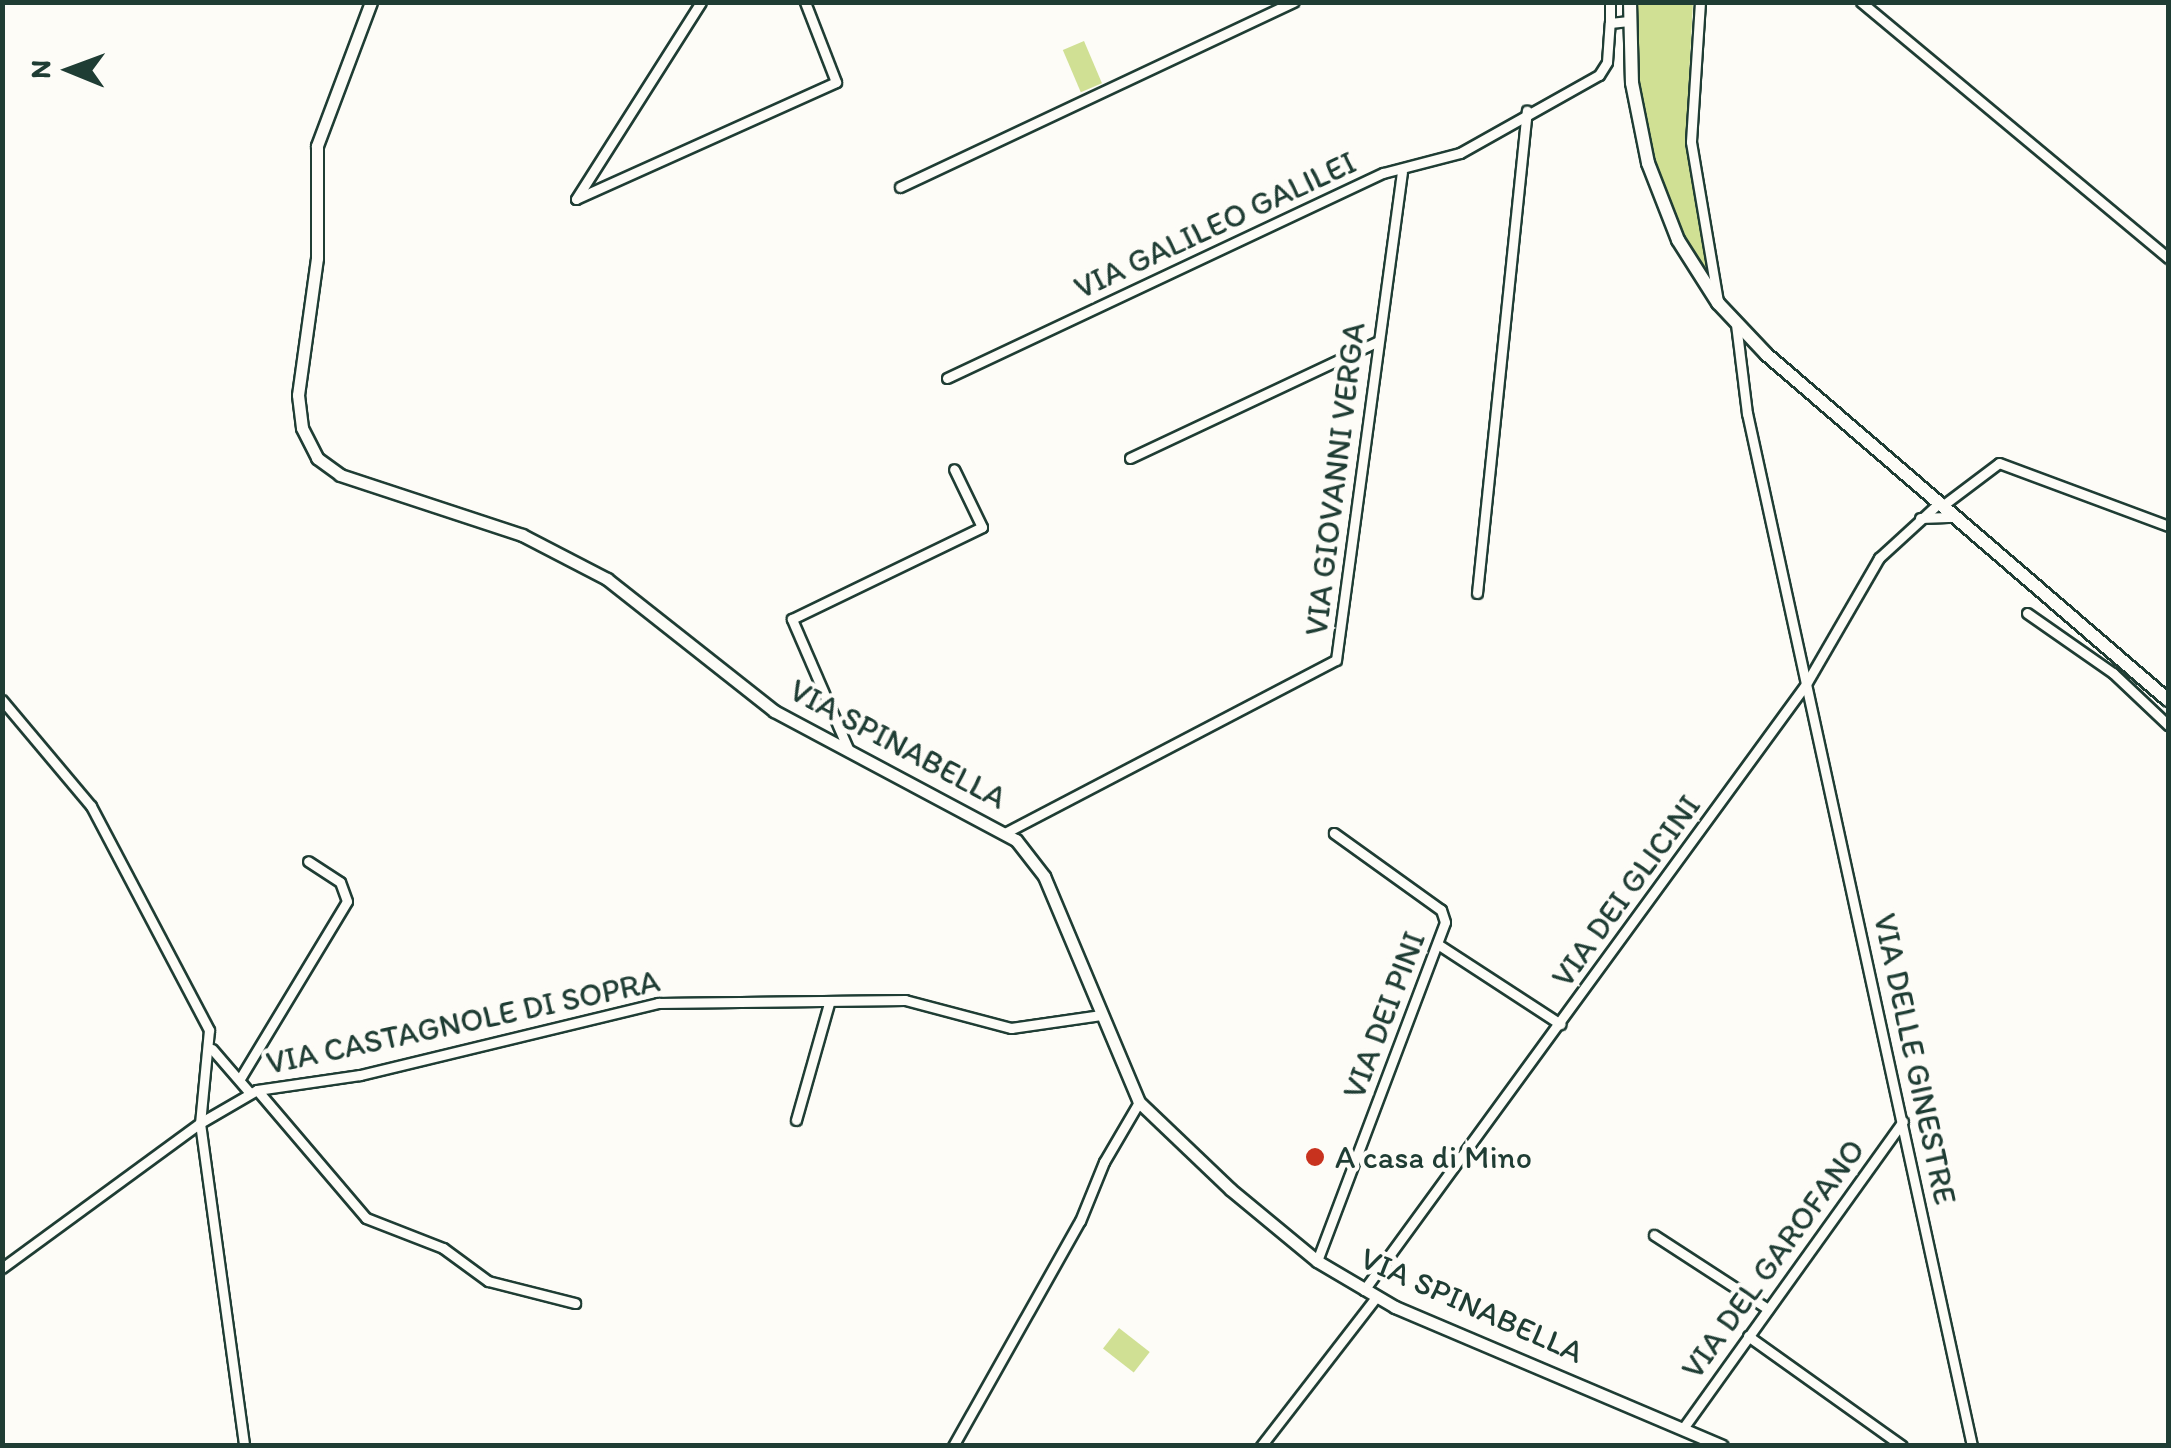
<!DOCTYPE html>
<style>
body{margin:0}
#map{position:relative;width:2171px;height:1448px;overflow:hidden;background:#fdfcf7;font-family:Itim,sans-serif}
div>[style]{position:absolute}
.green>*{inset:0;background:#d0e094;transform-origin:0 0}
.roads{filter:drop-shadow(2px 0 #1f3d34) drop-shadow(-2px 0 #1f3d34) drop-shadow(0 2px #1f3d34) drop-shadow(0 -2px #1f3d34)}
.minor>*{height:9px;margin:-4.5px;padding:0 4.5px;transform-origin:4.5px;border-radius:4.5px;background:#fdfcf7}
.tertiary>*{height:11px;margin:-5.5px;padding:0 5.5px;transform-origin:5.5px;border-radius:5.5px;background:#fdfcf7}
.secondary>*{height:12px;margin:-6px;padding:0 6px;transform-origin:6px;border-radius:6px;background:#fdfcf7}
.dots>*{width:28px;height:28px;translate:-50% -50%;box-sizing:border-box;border:5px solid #fdfcf7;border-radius:50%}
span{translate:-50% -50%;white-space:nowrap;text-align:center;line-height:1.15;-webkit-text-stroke:9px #fdfcf7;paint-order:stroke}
.street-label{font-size:32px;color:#1f3d34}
.poi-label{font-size:32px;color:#1f3d34}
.left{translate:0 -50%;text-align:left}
.frame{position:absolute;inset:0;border:5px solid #1f3d34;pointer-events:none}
.north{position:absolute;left:20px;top:20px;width:100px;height:100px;-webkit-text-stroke:8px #fdfcf7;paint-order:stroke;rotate:271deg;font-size:28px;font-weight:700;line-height:40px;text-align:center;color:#1f3d34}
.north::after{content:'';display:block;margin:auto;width:35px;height:45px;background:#1f3d34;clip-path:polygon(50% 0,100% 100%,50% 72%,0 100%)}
</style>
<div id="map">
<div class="green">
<i style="clip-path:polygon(1634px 3px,1693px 3px,1686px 134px,1711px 281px,1682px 234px,1647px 137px,1633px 56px)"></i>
<i style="left:1084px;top:41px;width:46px;height:23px;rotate:67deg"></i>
<i style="left:1119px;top:1328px;width:39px;height:26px;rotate:38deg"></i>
</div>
<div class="roads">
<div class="minor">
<i style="left:1610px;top:2px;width:21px;rotate:90deg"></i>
<i style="left:1700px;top:2px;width:140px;rotate:93.7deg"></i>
<i style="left:1691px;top:142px;width:162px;rotate:80.4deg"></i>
<i style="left:1861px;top:2px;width:400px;rotate:39.8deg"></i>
<i style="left:900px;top:187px;width:435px;rotate:-25.2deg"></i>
<i style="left:576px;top:199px;width:285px;rotate:-24.2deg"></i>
<i style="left:836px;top:82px;width:86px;rotate:-111.2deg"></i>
<i style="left:576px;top:199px;width:233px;rotate:-57.6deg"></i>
<i style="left:1736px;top:324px;width:90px;rotate:83deg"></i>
<i style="left:1747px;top:413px;width:1057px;rotate:77.71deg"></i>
<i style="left:947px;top:378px;width:482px;rotate:-25.2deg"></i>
<i style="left:1383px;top:173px;width:80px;rotate:-14.6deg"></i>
<i style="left:1460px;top:153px;width:159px;rotate:-29.3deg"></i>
<i style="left:1599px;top:75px;width:15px;rotate:-58deg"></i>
<i style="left:1607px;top:62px;width:39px;rotate:-86deg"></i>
<i style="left:1610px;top:23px;width:19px;rotate:-6deg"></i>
<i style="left:1130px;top:458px;width:273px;rotate:-25.2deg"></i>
<i style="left:1942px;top:506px;width:71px;rotate:-37deg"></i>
<i style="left:1999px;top:463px;width:180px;rotate:20.4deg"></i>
<i style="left:1920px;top:518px;width:35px;rotate:-2deg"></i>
<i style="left:1477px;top:593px;width:485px;rotate:-84.1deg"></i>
<i style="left:2027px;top:613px;width:105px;rotate:34.9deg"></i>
<i style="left:2113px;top:673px;width:76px;rotate:43.4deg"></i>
<i style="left:2px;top:700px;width:138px;rotate:50deg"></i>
<i style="left:91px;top:806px;width:253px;rotate:62.2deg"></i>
<i style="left:209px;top:1030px;width:93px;rotate:95.5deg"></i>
<i style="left:200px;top:1123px;width:326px;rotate:82.2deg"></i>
<i style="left:849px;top:751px;width:144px;rotate:-113.4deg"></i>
<i style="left:792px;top:619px;width:211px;rotate:-25.8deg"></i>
<i style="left:982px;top:527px;width:64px;rotate:-115.8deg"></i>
<i style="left:1005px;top:833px;width:373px;rotate:-27.6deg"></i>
<i style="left:1336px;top:660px;width:492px;rotate:-82.3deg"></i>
<i style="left:1439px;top:945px;width:145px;rotate:33.1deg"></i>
<i style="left:212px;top:1049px;width:58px;rotate:49.2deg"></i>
<i style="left:241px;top:1077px;width:205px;rotate:-58.9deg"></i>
<i style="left:347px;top:901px;width:20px;rotate:-110deg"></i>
<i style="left:340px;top:882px;width:38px;rotate:-147deg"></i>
<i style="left:257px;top:1090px;width:168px;rotate:49.6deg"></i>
<i style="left:366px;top:1218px;width:83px;rotate:21.3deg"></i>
<i style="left:443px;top:1248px;width:56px;rotate:36.3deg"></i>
<i style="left:488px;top:1281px;width:90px;rotate:14.2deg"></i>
<i style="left:796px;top:1120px;width:122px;rotate:-74.2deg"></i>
<i style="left:1654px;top:1235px;width:136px;rotate:33deg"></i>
<i style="left:1317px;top:1261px;width:362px;rotate:-69.3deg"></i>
<i style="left:1445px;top:922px;width:13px;rotate:-108deg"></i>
<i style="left:1441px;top:910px;width:132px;rotate:-144.3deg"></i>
<i style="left:2px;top:1268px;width:245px;rotate:-36.2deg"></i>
<i style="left:200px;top:1123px;width:66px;rotate:-30.1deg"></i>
<i style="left:257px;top:1090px;width:104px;rotate:-8.3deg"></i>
<i style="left:360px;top:1075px;width:307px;rotate:-13.6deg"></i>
<i style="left:658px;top:1003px;width:247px;rotate:-0.7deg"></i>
<i style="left:905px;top:1000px;width:110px;rotate:14.8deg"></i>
<i style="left:1011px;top:1028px;width:91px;rotate:-8.2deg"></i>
<i style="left:1364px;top:1290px;width:750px;rotate:-53.89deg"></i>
<i style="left:1806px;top:684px;width:146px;rotate:-59.9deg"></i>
<i style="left:1879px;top:558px;width:81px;rotate:-42.5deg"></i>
<i style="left:1748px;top:1336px;width:189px;rotate:35.5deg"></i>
<i style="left:1684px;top:1427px;width:376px;rotate:-54.4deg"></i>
<i style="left:953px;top:1446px;width:258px;rotate:-60.6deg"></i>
<i style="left:1080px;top:1221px;width:64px;rotate:-67.9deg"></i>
<i style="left:1104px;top:1162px;width:69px;rotate:-59.7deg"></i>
<i style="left:1261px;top:1446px;width:188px;rotate:-52.3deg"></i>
</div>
<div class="tertiary">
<i style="left:371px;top:2px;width:154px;rotate:110.6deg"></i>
<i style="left:317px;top:146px;width:112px;rotate:90deg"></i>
<i style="left:317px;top:258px;width:138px;rotate:97.9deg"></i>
<i style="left:298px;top:395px;width:33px;rotate:83deg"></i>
<i style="left:302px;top:428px;width:34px;rotate:63deg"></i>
<i style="left:317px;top:458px;width:29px;rotate:36deg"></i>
<i style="left:340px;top:475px;width:192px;rotate:18.2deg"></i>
<i style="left:522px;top:535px;width:96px;rotate:27.4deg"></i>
<i style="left:607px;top:579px;width:213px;rotate:38.3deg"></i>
<i style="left:774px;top:711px;width:274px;rotate:28.1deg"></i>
<i style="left:1016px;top:840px;width:46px;rotate:52.1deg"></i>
<i style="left:1044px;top:876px;width:245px;rotate:67.2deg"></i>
<i style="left:1139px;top:1102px;width:126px;rotate:43.7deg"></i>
<i style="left:1230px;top:1189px;width:113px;rotate:39.6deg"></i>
<i style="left:1317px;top:1261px;width:91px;rotate:30.5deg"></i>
<i style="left:1395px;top:1307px;width:355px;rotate:23deg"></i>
</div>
<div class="secondary">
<i style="left:1630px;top:2px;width:81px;rotate:88.6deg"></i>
<i style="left:1632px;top:83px;width:82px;rotate:78.7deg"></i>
<i style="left:1648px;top:163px;width:83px;rotate:68.7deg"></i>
<i style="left:1678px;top:240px;width:75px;rotate:57.6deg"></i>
<i style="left:1718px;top:303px;width:70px;rotate:46.7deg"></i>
<i style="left:1766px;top:354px;width:530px;rotate:40.72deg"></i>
</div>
</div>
<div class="dots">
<i style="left:1315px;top:1157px;background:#c8321e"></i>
</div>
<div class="street-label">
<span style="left:1215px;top:225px;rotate:-25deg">VIA GALILEO GALILEI</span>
<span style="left:1335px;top:479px;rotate:-83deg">VIA GIOVANNI VERGA</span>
<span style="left:898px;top:744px;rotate:28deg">VIA SPINABELLA</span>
<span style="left:1626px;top:891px;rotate:-54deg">VIA DEI GLICINI</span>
<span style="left:1384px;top:1015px;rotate:-69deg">VIA DEI PINI</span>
<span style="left:463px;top:1022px;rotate:-12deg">VIA CASTAGNOLE DI SOPRA</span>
<span style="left:1915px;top:1059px;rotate:78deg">VIA DELLE GINESTRE</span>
<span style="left:1773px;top:1259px;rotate:-54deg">VIA DEL GAROFANO</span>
<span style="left:1472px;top:1305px;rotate:24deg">VIA SPINABELLA</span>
</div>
<div class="poi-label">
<span class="left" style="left:1335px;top:1157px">A casa di Mino</span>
</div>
<div class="frame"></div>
<div class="north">N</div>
</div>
